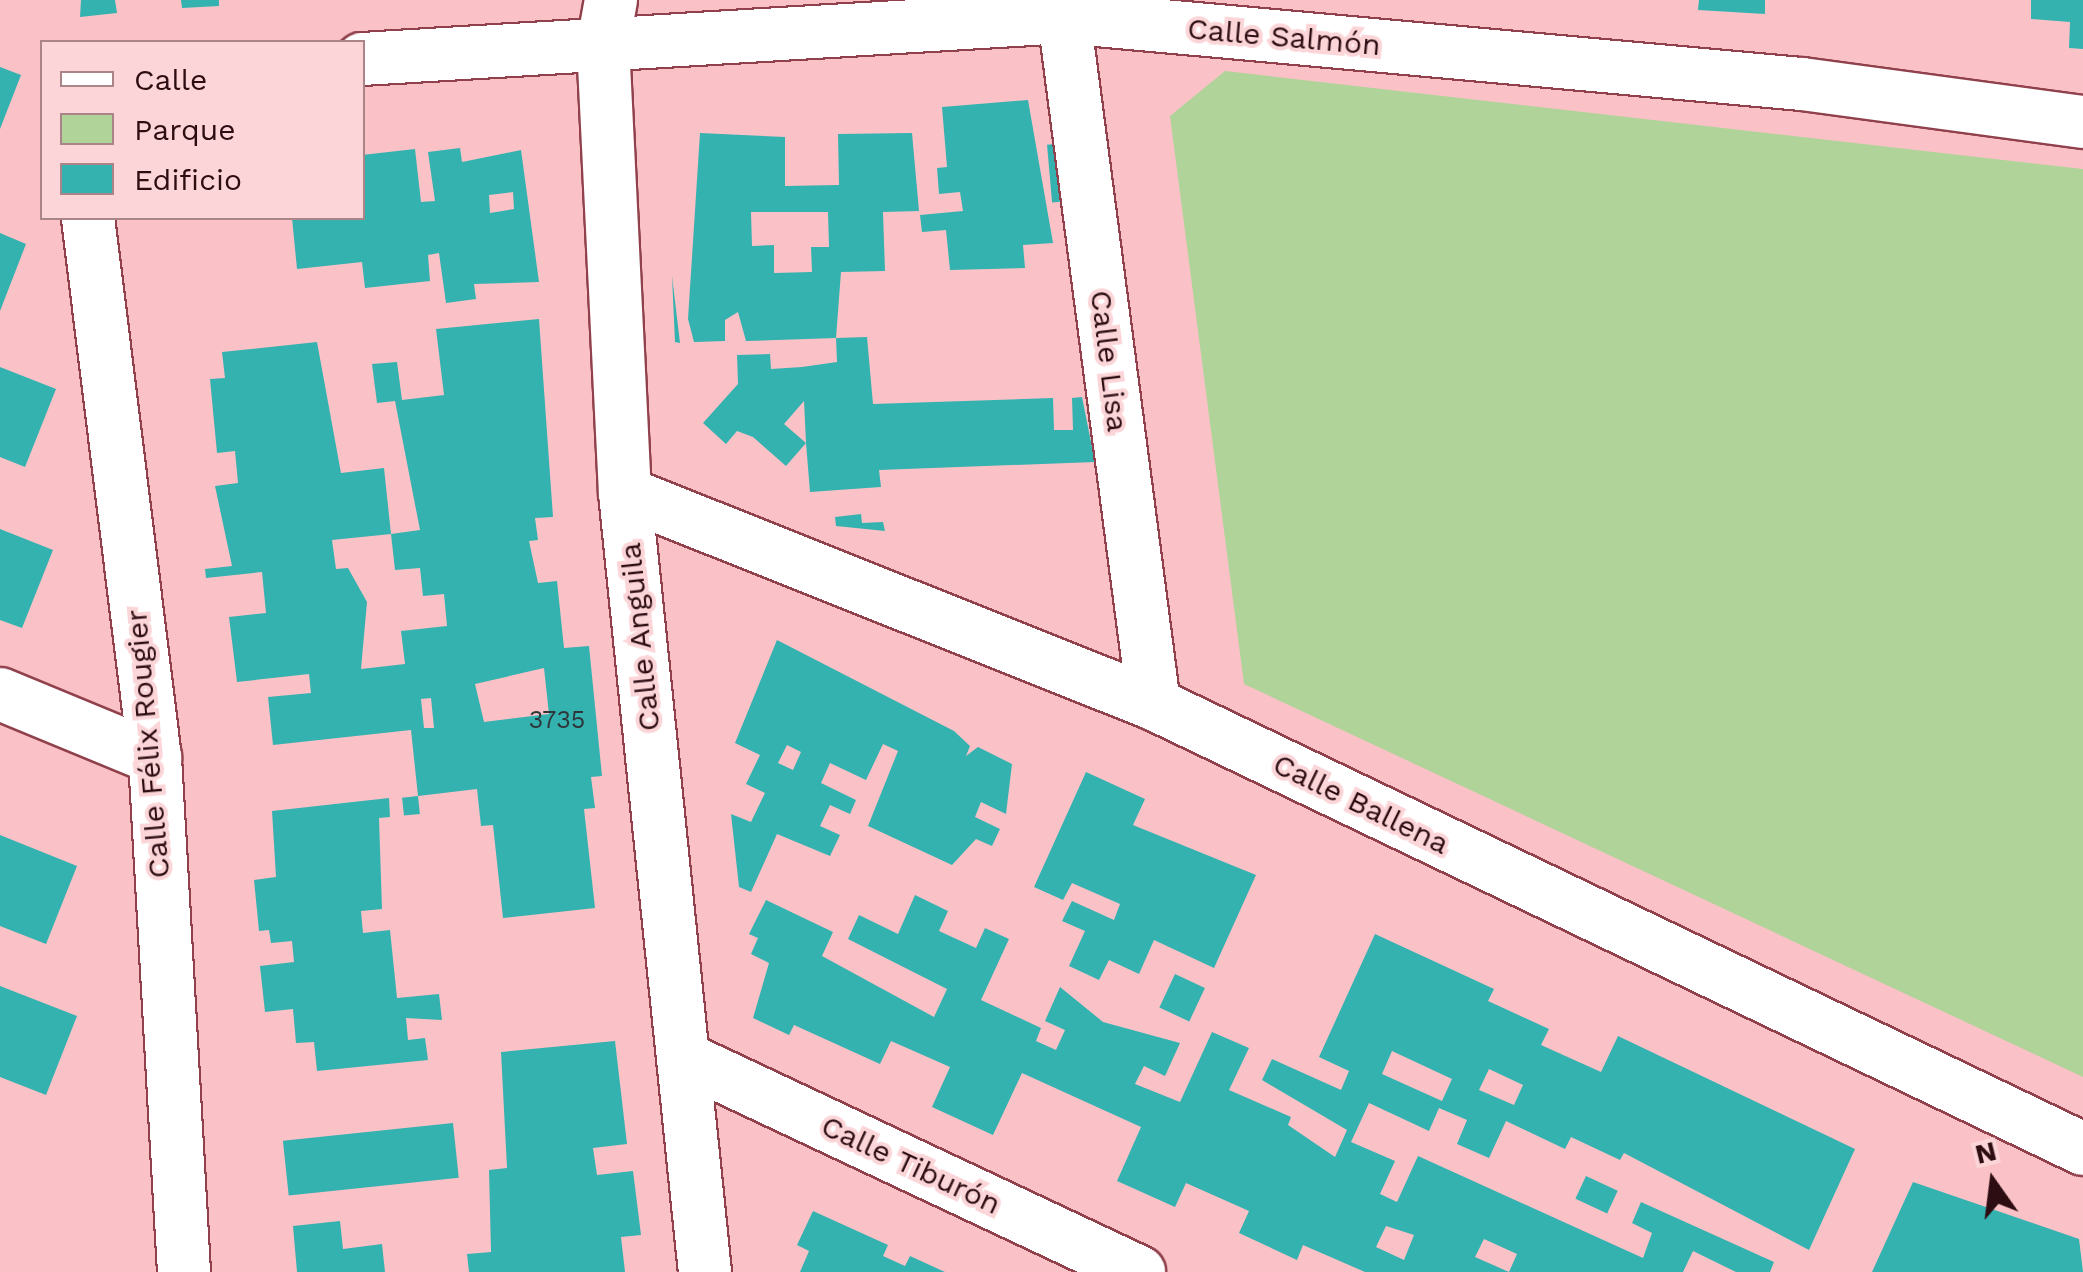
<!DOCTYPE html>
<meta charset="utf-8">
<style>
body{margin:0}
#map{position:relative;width:2083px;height:1272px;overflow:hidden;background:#fac2c7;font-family:"Work Sans",sans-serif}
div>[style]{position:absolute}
.green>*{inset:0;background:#afd398}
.building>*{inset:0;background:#33b2b0;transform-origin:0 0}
.roads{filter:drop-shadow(2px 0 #90414c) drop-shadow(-2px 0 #90414c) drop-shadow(0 2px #90414c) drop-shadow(0 -2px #90414c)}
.street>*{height:52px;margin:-26px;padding:0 26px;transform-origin:26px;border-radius:26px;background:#fff}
span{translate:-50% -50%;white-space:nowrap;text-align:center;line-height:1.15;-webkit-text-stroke:8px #fbd5d8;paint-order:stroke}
.number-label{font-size:25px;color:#2e363a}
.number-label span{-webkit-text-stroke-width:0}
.street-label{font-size:30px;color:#2d0d12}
.legend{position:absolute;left:40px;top:40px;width:325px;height:180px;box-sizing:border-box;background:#fbd5d8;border:2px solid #a98589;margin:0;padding:12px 18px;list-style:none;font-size:30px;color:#2d0d12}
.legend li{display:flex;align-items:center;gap:20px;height:50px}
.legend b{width:50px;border:2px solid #a98589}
.north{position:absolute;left:1943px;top:1132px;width:100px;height:100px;-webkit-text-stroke:8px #fbd5d8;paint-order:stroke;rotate:346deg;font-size:28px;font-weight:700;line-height:40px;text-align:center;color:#2d0d12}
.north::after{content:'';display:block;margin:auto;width:35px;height:45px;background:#2d0d12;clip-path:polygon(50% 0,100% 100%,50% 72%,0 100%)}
</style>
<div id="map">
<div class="green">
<i style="clip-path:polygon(1225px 71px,2083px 169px,2083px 1077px,1244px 684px,1170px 116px)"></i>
</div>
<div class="building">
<i style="clip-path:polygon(81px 0,115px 0,117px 13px,80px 17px)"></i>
<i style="clip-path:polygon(181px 0,219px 0,219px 6px,182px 8px)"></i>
<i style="clip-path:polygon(1699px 0,1765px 0,1765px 14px,1698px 10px)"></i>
<i style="clip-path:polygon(2031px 0,2083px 0,2083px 49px,2069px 48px,2070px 22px,2031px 19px)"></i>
<i style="clip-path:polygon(0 67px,21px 75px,0 129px)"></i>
<i style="clip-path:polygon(1028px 100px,1053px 243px,1023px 245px,1025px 268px,950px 270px,946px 230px,922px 232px,920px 215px,963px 211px,960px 192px,939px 194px,937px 168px,947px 167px,942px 107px)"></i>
<i style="clip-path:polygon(evenodd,700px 133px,785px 137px,785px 186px,839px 185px,838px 134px,912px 133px,919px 211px,883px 212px,885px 271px,841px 272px,836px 338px,746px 341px,738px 312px,725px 320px,725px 341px,694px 342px,688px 319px,700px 133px,751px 212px,828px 212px,829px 247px,811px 247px,812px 272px,774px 273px,774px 245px,752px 246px,751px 212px)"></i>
<i style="left:1055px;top:144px;width:58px;height:8px;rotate:85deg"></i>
<i style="clip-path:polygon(evenodd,460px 148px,462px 162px,521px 150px,539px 282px,474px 284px,476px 299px,446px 303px,439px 253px,428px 255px,430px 281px,365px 288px,362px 262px,297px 269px,292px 218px,362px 218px,362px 155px,415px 149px,421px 202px,435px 201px,428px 152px,460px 148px,513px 192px,514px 209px,490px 213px,489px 195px,513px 192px)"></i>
<i style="clip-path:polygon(0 233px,26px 244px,0 311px)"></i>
<i style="clip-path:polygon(672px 276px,680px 343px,675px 342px)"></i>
<i style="clip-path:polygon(evenodd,539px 319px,553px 517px,535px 518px,538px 540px,529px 541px,538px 583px,557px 581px,564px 648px,589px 646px,602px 776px,591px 777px,595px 808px,584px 809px,595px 908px,503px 918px,493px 825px,481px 826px,477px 789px,418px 796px,411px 730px,273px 745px,268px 697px,311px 693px,309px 674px,237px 682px,229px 617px,266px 613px,262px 572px,206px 578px,205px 569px,232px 566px,215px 486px,238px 483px,235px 451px,217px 453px,210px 379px,225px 378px,222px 352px,317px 342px,341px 473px,384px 468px,391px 534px,332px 540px,336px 569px,348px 568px,367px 602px,361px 669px,405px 664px,401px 631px,447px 626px,444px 594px,423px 596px,420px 568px,395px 570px,391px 534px,420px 530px,395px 401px,377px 403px,372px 364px,397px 362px,402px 400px,444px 395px,436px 329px,539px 319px,544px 668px,549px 714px,484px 722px,475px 684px,544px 668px,539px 319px,431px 698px,434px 728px,424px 728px,421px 699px,431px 698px)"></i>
<i style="clip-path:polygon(evenodd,867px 337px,873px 404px,1053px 398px,1054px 430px,1073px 430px,1072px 398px,1082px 397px,1095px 462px,879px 470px,881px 487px,810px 492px,806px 443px,786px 466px,753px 437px,737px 431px,726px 444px,703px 423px,738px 384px,737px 355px,770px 354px,771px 369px,802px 367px,837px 362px,836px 338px,867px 337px,804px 401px,806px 443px,784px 424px,804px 401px)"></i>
<i style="clip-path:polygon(0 367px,56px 389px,25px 467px,0 457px)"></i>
<i style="clip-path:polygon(861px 514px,862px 523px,883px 522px,885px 531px,836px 526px,835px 517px)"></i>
<i style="clip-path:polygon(0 529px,53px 550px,22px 628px,0 620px)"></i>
<i style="clip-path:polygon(evenodd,777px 640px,954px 731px,970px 746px,966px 756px,978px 747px,1012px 764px,1006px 814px,981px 802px,975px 817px,1000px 829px,992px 846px,976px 839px,952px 865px,868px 826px,898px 751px,883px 744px,866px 780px,830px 763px,821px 783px,856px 800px,850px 814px,830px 805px,820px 826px,840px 835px,830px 856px,777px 834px,751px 892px,739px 887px,731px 814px,751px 822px,765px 793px,746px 784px,760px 755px,735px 743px,777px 640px,787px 745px,801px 752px,793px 770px,778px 763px,787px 745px)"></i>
<i style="clip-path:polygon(1086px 772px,1145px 799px,1133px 825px,1256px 875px,1214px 968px,1154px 940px,1139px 974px,1109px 960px,1099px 980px,1069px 966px,1085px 931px,1062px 921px,1072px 901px,1114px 920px,1120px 904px,1072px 883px,1063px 900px,1034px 887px)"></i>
<i style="left:418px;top:796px;width:18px;height:16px;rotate:84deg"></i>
<i style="clip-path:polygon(389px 798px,390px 817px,379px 818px,382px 909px,361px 911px,363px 933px,390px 930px,397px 998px,439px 994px,442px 1020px,406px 1018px,408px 1040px,425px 1038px,428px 1060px,317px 1071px,314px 1042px,296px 1043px,293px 1009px,265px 1012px,260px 966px,294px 962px,292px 941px,271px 943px,269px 930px,259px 931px,254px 880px,276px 877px,272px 811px)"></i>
<i style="clip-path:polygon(0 835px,77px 866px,46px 944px,0 926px)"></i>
<i style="clip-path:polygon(evenodd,915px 895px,948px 911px,939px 931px,976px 948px,985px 928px,1009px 939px,981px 1000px,1041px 1028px,1036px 1041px,1056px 1050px,1065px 1030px,1045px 1021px,1060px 987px,1103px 1022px,1180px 1043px,1165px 1076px,1144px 1066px,1135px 1084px,1180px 1102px,1212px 1032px,1249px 1048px,1229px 1090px,1291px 1117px,1288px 1125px,1335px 1157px,1347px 1130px,1262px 1080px,1272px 1059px,1341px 1090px,1349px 1071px,1319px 1057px,1375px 934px,1494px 989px,1488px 1001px,1549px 1029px,1541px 1045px,1601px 1072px,1618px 1036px,1855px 1149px,1809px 1250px,1624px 1153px,1620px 1160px,1571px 1137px,1565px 1149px,1506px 1121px,1489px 1158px,1457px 1144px,1467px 1120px,1439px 1108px,1429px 1131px,1369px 1103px,1351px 1142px,1395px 1161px,1380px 1194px,1397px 1202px,1418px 1156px,1643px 1258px,1652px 1233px,1632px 1223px,1641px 1202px,1774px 1262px,1770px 1272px,1736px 1272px,1693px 1251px,1683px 1272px,1365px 1272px,1303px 1245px,1297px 1260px,1239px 1233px,1249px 1211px,1186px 1183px,1175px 1207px,1117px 1181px,1141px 1127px,1022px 1073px,993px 1135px,932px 1107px,950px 1067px,891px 1041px,880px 1064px,794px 1025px,789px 1035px,753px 1018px,769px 963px,751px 954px,758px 938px,749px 934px,766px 900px,833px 932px,822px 956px,934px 1017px,947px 989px,848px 939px,859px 915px,898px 934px,915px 895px,1392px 1051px,1452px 1079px,1442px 1101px,1382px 1074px,1392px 1051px,915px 895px,1489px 1069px,1523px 1085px,1514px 1105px,1479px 1090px,1489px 1069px,915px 895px,1386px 1226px,1414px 1235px,1404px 1260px,1376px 1247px,1386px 1226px,915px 895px,1484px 1239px,1517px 1254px,1509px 1272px,1475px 1257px,1484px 1239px)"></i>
<i style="left:1175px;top:974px;width:33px;height:37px;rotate:25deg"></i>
<i style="clip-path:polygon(0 986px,77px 1016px,46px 1095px,0 1077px)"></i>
<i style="clip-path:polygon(615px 1041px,627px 1144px,593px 1148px,597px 1175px,633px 1171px,641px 1235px,621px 1237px,625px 1272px,469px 1272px,467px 1254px,491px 1252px,489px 1170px,507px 1168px,501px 1052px)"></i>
<i style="left:453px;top:1123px;width:55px;height:171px;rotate:84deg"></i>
<i style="left:1586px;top:1176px;width:35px;height:25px;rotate:25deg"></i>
<i style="clip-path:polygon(1913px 1182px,2079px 1239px,2083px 1272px,1872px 1272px)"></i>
<i style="clip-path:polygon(813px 1211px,888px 1245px,883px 1256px,905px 1266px,910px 1256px,945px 1272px,800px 1272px,809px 1251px,797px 1245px)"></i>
<i style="clip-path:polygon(340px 1221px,343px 1249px,382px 1244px,385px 1272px,297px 1272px,293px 1226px)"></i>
</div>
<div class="roads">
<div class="street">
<i style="left:611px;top:0;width:45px;rotate:100.3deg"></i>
<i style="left:603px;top:44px;width:450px;rotate:87.2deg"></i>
<i style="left:625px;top:493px;width:783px;rotate:84.14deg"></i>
<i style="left:1064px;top:17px;width:693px;rotate:82.54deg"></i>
<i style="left:362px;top:59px;width:703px;rotate:-3.42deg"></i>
<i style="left:1064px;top:17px;width:741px;rotate:5.19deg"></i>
<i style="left:1802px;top:84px;width:284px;rotate:7.7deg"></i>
<i style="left:88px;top:218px;width:544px;rotate:82.93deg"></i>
<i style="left:155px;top:758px;width:515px;rotate:86.77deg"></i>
<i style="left:625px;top:493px;width:570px;rotate:21.75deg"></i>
<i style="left:1154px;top:704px;width:1030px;rotate:25.59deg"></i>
<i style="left:0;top:694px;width:168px;rotate:22.4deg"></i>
<i style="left:684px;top:1058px;width:503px;rotate:25.19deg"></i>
</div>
</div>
<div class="number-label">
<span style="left:557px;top:720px">3735</span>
</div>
<div class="street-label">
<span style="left:1284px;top:37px;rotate:5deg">Calle Salmón</span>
<span style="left:1109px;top:361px;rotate:83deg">Calle Lisa</span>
<span style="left:640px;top:637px;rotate:-96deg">Calle Anguila</span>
<span style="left:148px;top:744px;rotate:-95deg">Calle Félix Rougier</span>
<span style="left:1361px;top:804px;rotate:26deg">Calle Ballena</span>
<span style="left:911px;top:1165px;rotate:25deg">Calle Tiburón</span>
</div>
<ul class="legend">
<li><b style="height:12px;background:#fff"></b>Calle</li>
<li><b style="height:28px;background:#afd398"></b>Parque</li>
<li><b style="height:28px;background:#33b2b0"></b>Edificio</li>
</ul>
<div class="north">N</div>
</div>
